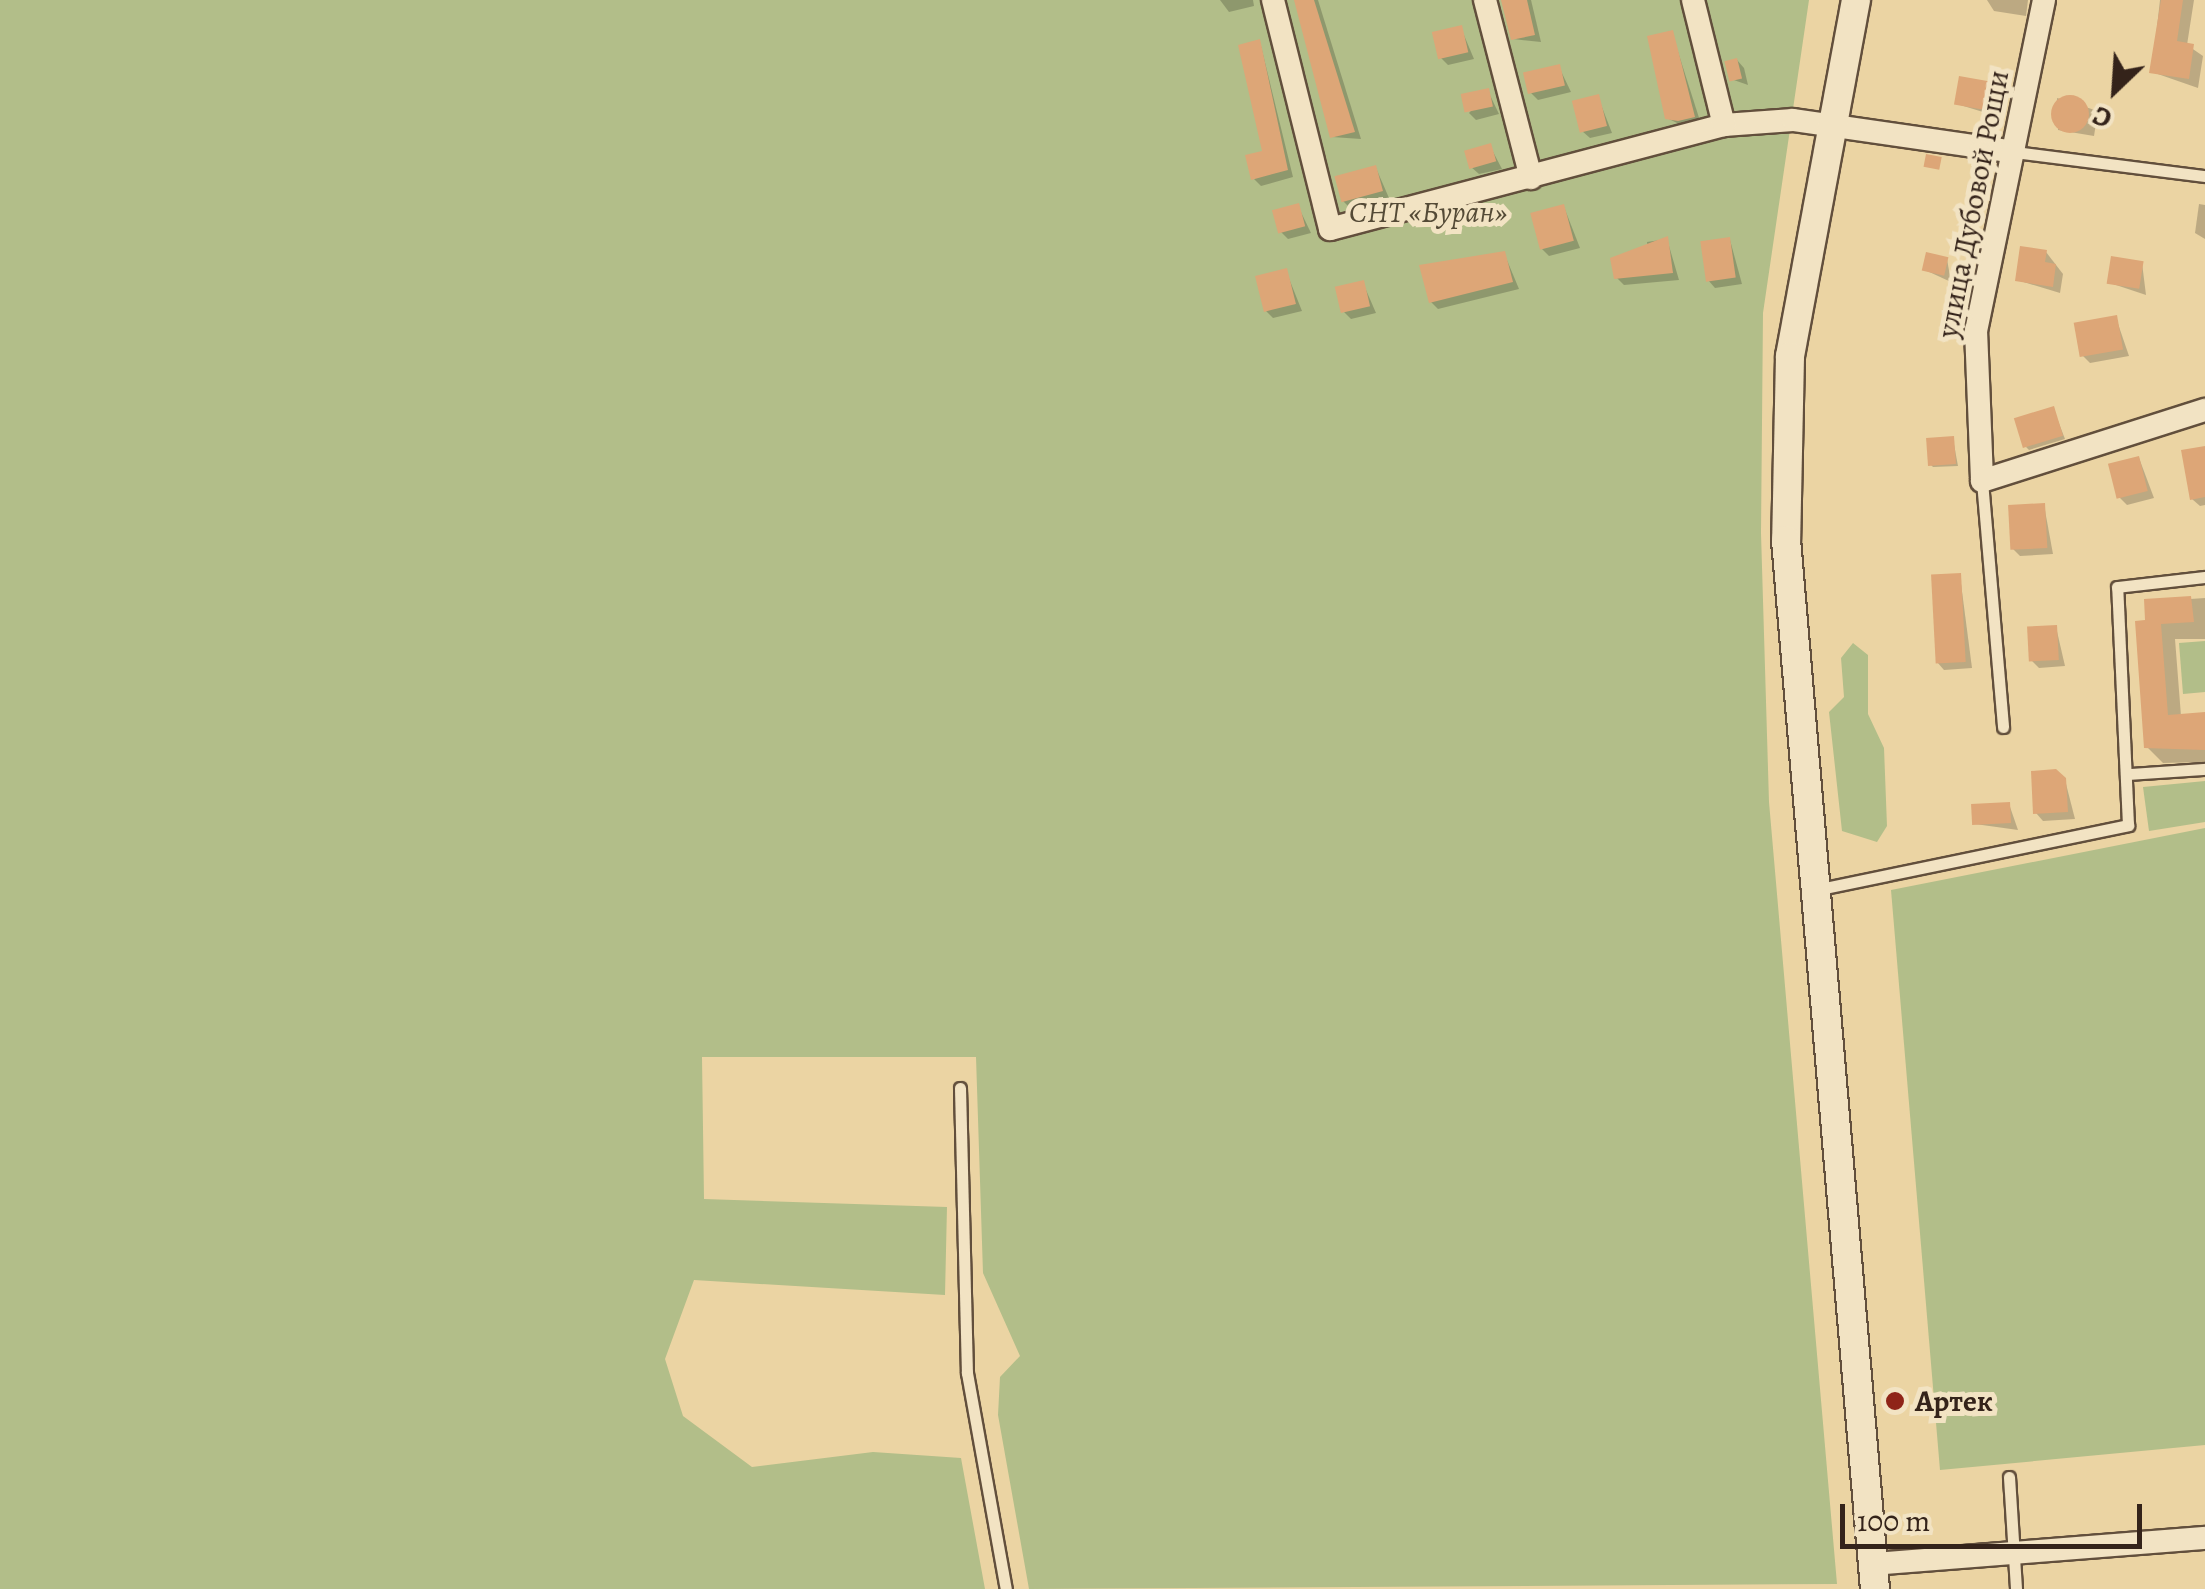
<!DOCTYPE html>
<meta charset="utf-8">
<style>
body{margin:0}
#map{position:relative;width:2205px;height:1589px;overflow:hidden;background:#ebd4a3;font-family:Alegreya,serif}
div>[style]{position:absolute}
.green>*{inset:0;background:#b2be89}
.shadow>*{inset:0;background:#0003}
.building>*{inset:0;background:#dda677;transform-origin:0 0}
.round{border-radius:50%}
.roads{filter:drop-shadow(2px 0 #624f3c) drop-shadow(-2px 0 #624f3c) drop-shadow(0 2px #624f3c) drop-shadow(0 -2px #624f3c)}
.service>*{height:11px;margin:-5.5px;padding:0 5.5px;transform-origin:5.5px;border-radius:5.5px;background:#f2e3c3}
.minor>*{height:22px;margin:-11px;padding:0 11px;transform-origin:11px;border-radius:11px;background:#f2e3c3}
.tertiary>*{height:28px;margin:-14px;padding:0 14px;transform-origin:14px;border-radius:14px;background:#f2e3c3}
.dots>*{width:28px;height:28px;translate:-50% -50%;box-sizing:border-box;border:5px solid #f2e3c3;border-radius:50%}
span{translate:-50% -50%;white-space:nowrap;text-align:center;line-height:1.15;-webkit-text-stroke:10px #f2e3c3;paint-order:stroke}
.street-label{font-size:30px;color:#34231a}
.park-label{font-size:30px;color:#544a36;font-style:italic}
.poi-label{font-size:30px;color:#34231a;font-weight:700}
.left{translate:0 -50%;text-align:left}
.north{position:absolute;left:2065px;top:40px;width:100px;height:100px;-webkit-text-stroke:8px #f2e3c3;paint-order:stroke;rotate:205deg;font-size:28px;font-weight:700;line-height:40px;text-align:center;color:#34231a}
.north::after{content:'';display:block;margin:auto;width:35px;height:45px;background:#34231a;clip-path:polygon(50% 0,100% 100%,50% 72%,0 100%)}
.scale{position:absolute;left:1840px;top:1504px;width:302px;height:45px;box-sizing:border-box;border:5px solid #34231a;border-top:0;padding-left:12px;font-size:30px;line-height:35px;white-space:nowrap;color:#34231a;-webkit-text-stroke:8px #f2e3c3;paint-order:stroke}
</style>
<div id="map">
<div class="green">
<i style="clip-path:polygon(0 0,1809px 0,1763px 313px,1761px 533px,1769px 802px,1837px 1584px,1029px 1589px,998px 1415px,1000px 1377px,1020px 1356px,983px 1273px,976px 1057px,702px 1057px,704px 1199px,947px 1207px,945px 1295px,694px 1280px,665px 1359px,683px 1416px,752px 1467px,873px 1452px,961px 1458px,985px 1589px,0 1589px)"></i>
<i style="clip-path:polygon(2205px 641px,2205px 692px,2183px 694px,2179px 643px)"></i>
<i style="clip-path:polygon(1853px 643px,1868px 655px,1868px 714px,1884px 748px,1887px 826px,1877px 842px,1842px 831px,1829px 712px,1844px 697px,1841px 658px)"></i>
<i style="clip-path:polygon(2205px 781px,2205px 822px,2149px 831px,2143px 787px)"></i>
<i style="clip-path:polygon(2205px 828px,2205px 1445px,1940px 1470px,1891px 890px)"></i>
</div>
<div class="shadow">
<i style="clip-path:polygon(1220px 0,1253px 0,1254px 6px,1229px 12px)"></i>
<i style="clip-path:polygon(1296px 0,1318px 0,1361px 139px,1332px 137px)"></i>
<i style="clip-path:polygon(1505px 0,1531px 0,1541px 42px,1513px 39px)"></i>
<i style="clip-path:polygon(1987px 0,2028px 0,2026px 16px,1994px 11px)"></i>
<i style="clip-path:polygon(2160px 0,2194px 0,2187px 45px,2203px 56px,2198px 88px,2152px 72px)"></i>
<i style="clip-path:polygon(1461px 28px,1474px 59px,1448px 65px,1441px 58px)"></i>
<i style="clip-path:polygon(1672px 33px,1701px 124px,1687px 128px,1667px 118px)"></i>
<i style="clip-path:polygon(1260px 42px,1293px 177px,1261px 186px,1253px 178px,1265px 153px)"></i>
<i style="clip-path:polygon(1737px 60px,1744px 68px,1748px 85px,1731px 79px)"></i>
<i style="clip-path:polygon(1559px 67px,1571px 92px,1538px 100px,1530px 92px)"></i>
<i style="clip-path:polygon(1993px 84px,1996px 116px,1957px 104px)"></i>
<i style="clip-path:polygon(1488px 91px,1499px 114px,1476px 120px,1469px 113px)"></i>
<i style="clip-path:polygon(1598px 97px,1612px 133px,1590px 138px,1582px 131px)"></i>
<i style="clip-path:polygon(2057px 98px,2098px 111px,2094px 136px,2058px 130px)"></i>
<i style="clip-path:polygon(1490px 146px,1502px 169px,1479px 174px,1471px 167px)"></i>
<i style="clip-path:polygon(1376px 168px,1389px 198px,1350px 208px,1342px 200px)"></i>
<i style="clip-path:polygon(2199px 204px,2205px 205px,2205px 239px,2195px 233px)"></i>
<i style="clip-path:polygon(1298px 206px,1311px 233px,1288px 239px,1281px 232px)"></i>
<i style="clip-path:polygon(1564px 207px,1580px 248px,1549px 256px,1542px 249px)"></i>
<i style="clip-path:polygon(1667px 239px,1679px 280px,1624px 285px,1617px 278px,1648px 252px,1647px 242px)"></i>
<i style="clip-path:polygon(1730px 240px,1742px 284px,1715px 288px,1708px 280px)"></i>
<i style="clip-path:polygon(2046px 252px,2063px 274px,2060px 293px,2017px 280px)"></i>
<i style="clip-path:polygon(1504px 253px,1519px 289px,1438px 309px,1431px 302px)"></i>
<i style="clip-path:polygon(1947px 259px,1951px 282px,1925px 270px)"></i>
<i style="clip-path:polygon(2142px 263px,2146px 295px,2110px 283px)"></i>
<i style="clip-path:polygon(1286px 271px,1302px 311px,1273px 318px,1266px 311px)"></i>
<i style="clip-path:polygon(1363px 283px,1376px 313px,1351px 319px,1344px 312px)"></i>
<i style="clip-path:polygon(2116px 318px,2129px 356px,2090px 363px,2083px 356px)"></i>
<i style="clip-path:polygon(2053px 408px,2065px 439px,2029px 450px,2026px 447px)"></i>
<i style="clip-path:polygon(1953px 439px,1958px 466px,1933px 467px,1930px 464px)"></i>
<i style="clip-path:polygon(2205px 448px,2205px 505px,2200px 506px,2192px 499px)"></i>
<i style="clip-path:polygon(2139px 458px,2154px 498px,2127px 505px,2119px 497px)"></i>
<i style="clip-path:polygon(2044px 505px,2053px 554px,2020px 556px,2013px 549px)"></i>
<i style="clip-path:polygon(1960px 576px,1972px 668px,1944px 670px,1937px 662px)"></i>
<i style="clip-path:polygon(2205px 598px,2205px 639px,2175px 639px,2181px 716px,2205px 714px,2205px 762px,2163px 763px,2147px 747px,2146px 602px)"></i>
<i style="clip-path:polygon(2056px 627px,2065px 666px,2039px 668px,2031px 660px)"></i>
<i style="clip-path:polygon(2065px 780px,2075px 819px,2043px 821px,2036px 813px)"></i>
<i style="clip-path:polygon(2009px 804px,2018px 830px,1975px 824px)"></i>
</div>
<div class="building">
<i style="clip-path:polygon(1294px 0,1314px 0,1355px 132px,1330px 138px)"></i>
<i style="clip-path:polygon(1501px 0,1527px 0,1535px 35px,1511px 40px)"></i>
<i style="clip-path:polygon(2161px 0,2183px 0,2177px 41px,2194px 44px,2189px 79px,2149px 73px)"></i>
<i style="left:1462px;top:25px;width:28px;height:31px;rotate:77deg"></i>
<i style="clip-path:polygon(1673px 30px,1695px 117px,1678px 121px,1665px 119px,1647px 36px)"></i>
<i style="clip-path:polygon(1260px 39px,1288px 170px,1251px 180px,1245px 155px,1262px 151px,1238px 45px)"></i>
<i style="left:1737px;top:58px;width:21px;height:13px;rotate:76deg"></i>
<i style="left:1560px;top:64px;width:22px;height:38px;rotate:77deg"></i>
<i style="left:1959px;top:76px;width:36px;height:29px;rotate:10deg"></i>
<i style="left:1489px;top:88px;width:19px;height:29px;rotate:78deg"></i>
<i style="left:1599px;top:94px;width:33px;height:28px;rotate:76deg"></i>
<i class="round" style="left:2051px;top:95px;width:38px;height:38px"></i>
<i style="left:1491px;top:143px;width:19px;height:28px;rotate:74deg"></i>
<i style="left:1926px;top:154px;width:16px;height:13px;rotate:11deg"></i>
<i style="left:1376px;top:165px;width:27px;height:43px;rotate:75deg"></i>
<i style="left:1299px;top:203px;width:24px;height:28px;rotate:75deg"></i>
<i style="left:1564px;top:204px;width:38px;height:35px;rotate:75deg"></i>
<i style="clip-path:polygon(1668px 236px,1673px 273px,1614px 279px,1610px 258px)"></i>
<i style="left:1730px;top:237px;width:41px;height:30px;rotate:82deg"></i>
<i style="clip-path:polygon(2020px 246px,2047px 250px,2045px 262px,2056px 264px,2053px 287px,2015px 281px)"></i>
<i style="clip-path:polygon(1505px 251px,1513px 282px,1429px 303px,1419px 265px)"></i>
<i style="left:1926px;top:252px;width:23px;height:19px;rotate:13deg"></i>
<i style="left:2111px;top:256px;width:33px;height:28px;rotate:9deg"></i>
<i style="left:1287px;top:268px;width:37px;height:33px;rotate:76deg"></i>
<i style="left:1364px;top:280px;width:27px;height:30px;rotate:77deg"></i>
<i style="left:2117px;top:315px;width:35px;height:44px;rotate:80deg"></i>
<i style="left:2054px;top:406px;width:31px;height:42px;rotate:73deg"></i>
<i style="left:1954px;top:436px;width:28px;height:28px;rotate:86deg"></i>
<i style="clip-path:polygon(2205px 446px,2205px 497px,2190px 500px,2181px 450px)"></i>
<i style="left:2139px;top:456px;width:36px;height:32px;rotate:76deg"></i>
<i style="left:2045px;top:503px;width:45px;height:37px;rotate:87deg"></i>
<i style="left:1961px;top:573px;width:89px;height:30px;rotate:87deg"></i>
<i style="clip-path:polygon(2191px 596px,2194px 622px,2161px 624px,2168px 715px,2205px 712px,2205px 750px,2144px 748px,2135px 621px,2145px 620px,2144px 599px)"></i>
<i style="left:2057px;top:625px;width:35px;height:30px;rotate:87deg"></i>
<i style="clip-path:polygon(2056px 769px,2066px 778px,2068px 812px,2033px 814px,2031px 771px)"></i>
<i style="left:2010px;top:802px;width:21px;height:39px;rotate:87deg"></i>
</div>
<div class="roads">
<div class="service">
<i style="left:2014px;top:152px;width:193px;rotate:7.2deg"></i>
<i style="left:1982px;top:481px;width:247px;rotate:85.1deg"></i>
<i style="left:2129px;top:774px;width:76px;rotate:-3.8deg"></i>
<i style="left:1815px;top:890px;width:320px;rotate:-11.7deg"></i>
<i style="left:2128px;top:825px;width:238px;rotate:-92.6deg"></i>
<i style="left:2117px;top:587px;width:89px;rotate:-6.5deg"></i>
<i style="left:960px;top:1088px;width:285px;rotate:88.6deg"></i>
<i style="left:967px;top:1373px;width:219px;rotate:79.8deg"></i>
<i style="left:2009px;top:1477px;width:112px;rotate:86.4deg"></i>
</div>
<div class="minor">
<i style="left:1273px;top:0;width:236px;rotate:76deg"></i>
<i style="left:1330px;top:229px;width:407px;rotate:-14.8deg"></i>
<i style="left:1724px;top:125px;width:69px;rotate:-4.1deg"></i>
<i style="left:1793px;top:120px;width:223px;rotate:8.2deg"></i>
<i style="left:1485px;top:0;width:184px;rotate:75.5deg"></i>
<i style="left:1693px;top:0;width:129px;rotate:76.1deg"></i>
<i style="left:2044px;top:0;width:337px;rotate:101.6deg"></i>
<i style="left:1976px;top:330px;width:151px;rotate:87.7deg"></i>
<i style="left:1982px;top:481px;width:234px;rotate:-17.7deg"></i>
<i style="left:1873px;top:1564px;width:333px;rotate:-4.5deg"></i>
</div>
<div class="tertiary">
<i style="left:1856px;top:0;width:362px;rotate:100.5deg"></i>
<i style="left:1790px;top:356px;width:184px;rotate:91.2deg"></i>
<i style="left:1786px;top:540px;width:1053px;rotate:85.15deg"></i>
</div>
</div>
<div class="dots">
<i style="left:1895px;top:1401px;background:#8f2418"></i>
</div>
<div class="street-label">
<span style="left:1973px;top:204px;rotate:-79deg">улица Дубовой Рощи</span>
</div>
<div class="park-label">
<span style="left:1428px;top:212px">СНТ «Буран»</span>
</div>
<div class="poi-label">
<span class="left" style="left:1915px;top:1401px">Артек</span>
</div>
<div class="north">С</div>
<div class="scale">100 m</div>
</div>
